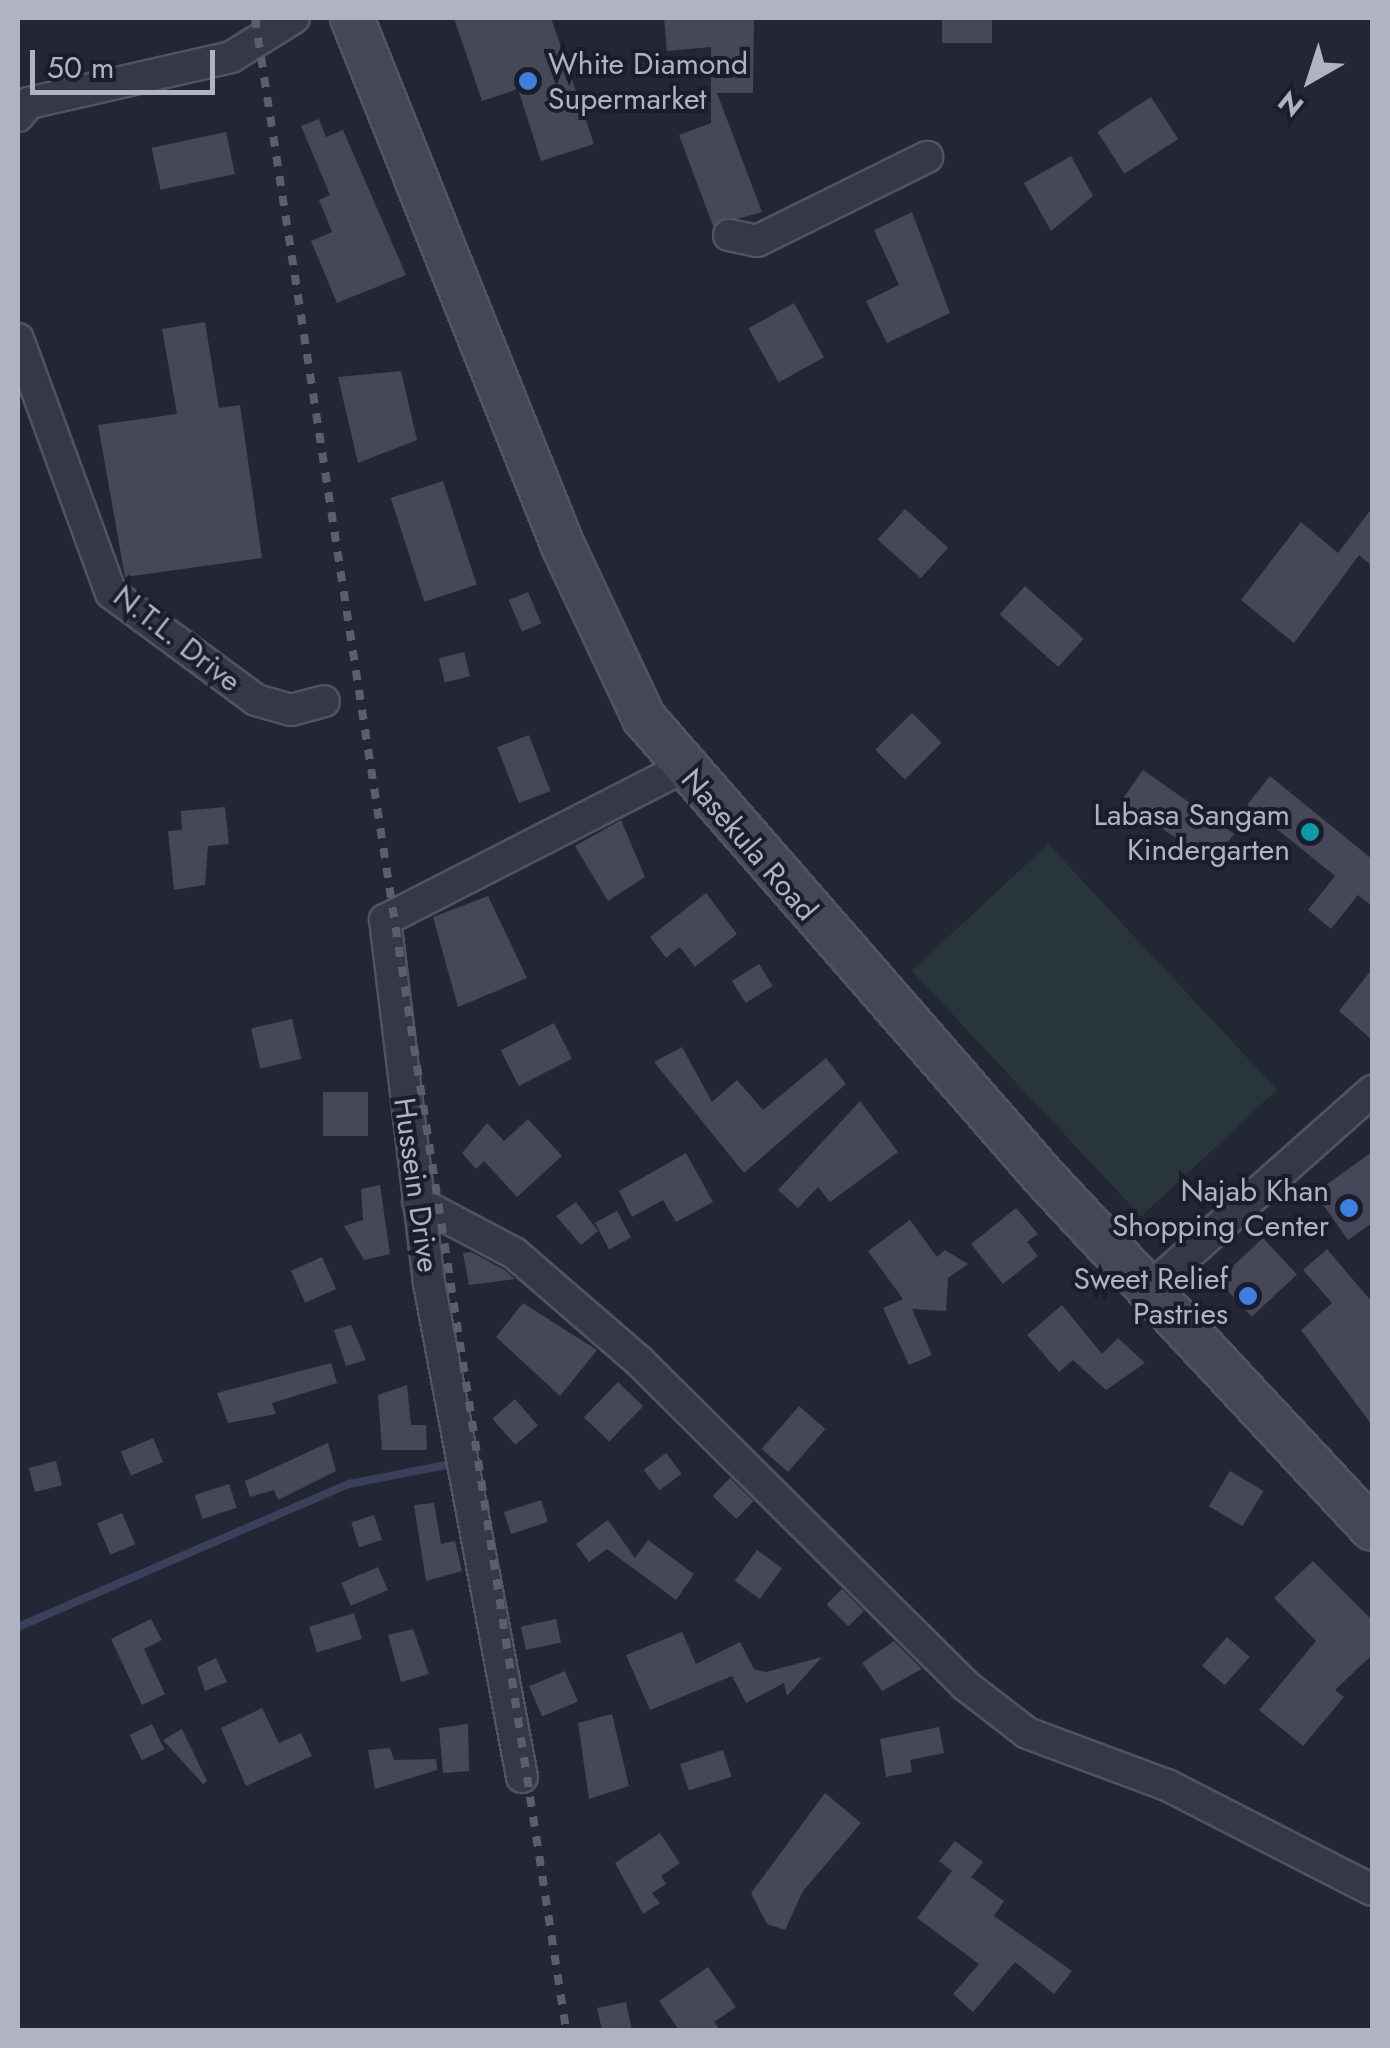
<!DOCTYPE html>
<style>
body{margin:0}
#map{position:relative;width:1390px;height:2048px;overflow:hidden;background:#232634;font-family:Jost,sans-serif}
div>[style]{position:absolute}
.green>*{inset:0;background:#28363a;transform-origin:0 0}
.stream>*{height:8px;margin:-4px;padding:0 4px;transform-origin:4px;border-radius:4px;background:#3a405c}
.building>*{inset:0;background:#444859;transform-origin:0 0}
.roads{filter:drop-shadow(2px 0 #505360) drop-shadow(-2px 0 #505360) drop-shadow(0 2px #505360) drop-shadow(0 -2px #505360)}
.minor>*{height:30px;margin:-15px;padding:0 15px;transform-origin:15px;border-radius:15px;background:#363945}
.secondary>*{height:42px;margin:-21px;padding:0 21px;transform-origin:21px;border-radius:21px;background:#444758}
.rail>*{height:8px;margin-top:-4px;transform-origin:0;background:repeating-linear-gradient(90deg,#5a5e6e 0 10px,transparent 0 20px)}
.dots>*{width:28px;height:28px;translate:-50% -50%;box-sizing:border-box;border:5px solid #1b1e2a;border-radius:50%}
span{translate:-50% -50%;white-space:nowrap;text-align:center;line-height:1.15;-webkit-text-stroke:8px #1b1e2a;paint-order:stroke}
.poi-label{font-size:30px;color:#b0b3c2}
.left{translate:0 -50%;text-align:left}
.right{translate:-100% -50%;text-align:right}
.street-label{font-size:30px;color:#b0b3c2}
.frame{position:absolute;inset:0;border:20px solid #b0b3c2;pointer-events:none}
.north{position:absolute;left:1260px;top:30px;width:100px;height:100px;-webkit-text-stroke:8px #1b1e2a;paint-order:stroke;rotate:219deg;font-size:28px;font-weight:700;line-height:40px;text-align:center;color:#b0b3c2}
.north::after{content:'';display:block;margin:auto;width:35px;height:45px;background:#b0b3c2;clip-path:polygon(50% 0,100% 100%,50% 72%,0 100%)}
.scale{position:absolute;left:30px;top:50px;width:185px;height:45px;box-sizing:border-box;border:5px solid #b0b3c2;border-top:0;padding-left:12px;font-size:30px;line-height:35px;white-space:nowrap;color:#b0b3c2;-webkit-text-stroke:8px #1b1e2a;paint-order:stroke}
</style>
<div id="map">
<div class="green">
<i style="left:1048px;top:844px;width:336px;height:186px;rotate:47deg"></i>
</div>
<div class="stream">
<i style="left:18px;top:1627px;width:361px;rotate:-23.4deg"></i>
<i style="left:349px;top:1484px;width:109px;rotate:-11.1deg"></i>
</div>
<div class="building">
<i style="clip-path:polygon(454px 18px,551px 18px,594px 144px,541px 161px,518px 89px,482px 101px)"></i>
<i style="clip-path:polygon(664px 18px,754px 18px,753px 93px,717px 93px,762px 212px,713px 226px,679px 135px,711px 123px,711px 47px,667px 51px)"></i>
<i style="left:942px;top:18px;width:50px;height:25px"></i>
<i style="left:1151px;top:97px;width:50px;height:64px;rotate:57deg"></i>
<i style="clip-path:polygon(319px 119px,326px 137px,343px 130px,406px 275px,337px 303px,311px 241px,332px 232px,319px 200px,330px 195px,301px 126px)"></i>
<i style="left:226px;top:132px;width:43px;height:76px;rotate:78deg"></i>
<i style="clip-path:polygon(1071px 156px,1093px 196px,1051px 231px,1024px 183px)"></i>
<i style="clip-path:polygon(912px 212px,950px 313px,887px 343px,866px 301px,899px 285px,874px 230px)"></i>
<i style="left:794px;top:303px;width:62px;height:52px;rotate:61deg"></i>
<i style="clip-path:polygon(205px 322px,219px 408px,240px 405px,262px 558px,125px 577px,98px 425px,177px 414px,162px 329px)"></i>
<i style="clip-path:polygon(401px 371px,417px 440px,358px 463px,338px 377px)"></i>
<i style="left:443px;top:481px;width:109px;height:55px;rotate:72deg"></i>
<i style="clip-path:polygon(1372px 508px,1372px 566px,1359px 555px,1294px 643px,1241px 600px,1301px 522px,1338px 553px)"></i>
<i style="left:905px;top:509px;width:58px;height:41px;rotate:42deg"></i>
<i style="left:1025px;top:586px;width:79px;height:38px;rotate:42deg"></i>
<i style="left:528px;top:592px;width:34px;height:21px;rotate:67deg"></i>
<i style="left:464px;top:652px;width:25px;height:26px;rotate:76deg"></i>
<i style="left:912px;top:713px;width:42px;height:52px;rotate:45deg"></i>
<i style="left:529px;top:735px;width:60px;height:34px;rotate:69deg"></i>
<i style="left:1143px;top:770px;width:111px;height:37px;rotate:35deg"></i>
<i style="clip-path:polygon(1270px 776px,1372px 859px,1372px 906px,1358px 895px,1331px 929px,1308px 910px,1335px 876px,1247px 805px)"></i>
<i style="clip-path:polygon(225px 807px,229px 844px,208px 846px,205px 885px,174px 890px,168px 831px,182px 830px,181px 811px)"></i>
<i style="clip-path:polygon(621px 820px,645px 877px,608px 901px,575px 846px)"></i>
<i style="clip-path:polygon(706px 893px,737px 934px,695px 967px,680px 947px,666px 958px,650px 937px)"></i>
<i style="clip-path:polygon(488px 896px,527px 978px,458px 1007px,433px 917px)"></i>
<i style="left:759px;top:964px;width:26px;height:32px;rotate:58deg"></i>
<i style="clip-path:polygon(1372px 969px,1372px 1040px,1339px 1011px)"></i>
<i style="left:292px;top:1019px;width:41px;height:42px;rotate:77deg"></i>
<i style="left:554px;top:1023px;width:40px;height:60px;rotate:63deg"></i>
<i style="clip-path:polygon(682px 1047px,712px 1102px,737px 1080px,763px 1110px,826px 1058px,846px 1084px,744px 1173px,654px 1062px)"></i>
<i style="left:323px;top:1092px;width:45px;height:44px"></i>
<i style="clip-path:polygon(860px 1101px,898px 1152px,830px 1202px,818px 1187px,798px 1208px,778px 1190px)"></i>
<i style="clip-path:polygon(528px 1119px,562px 1156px,517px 1197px,484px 1161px,476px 1169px,462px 1153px,487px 1123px,504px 1141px)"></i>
<i style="clip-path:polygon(1372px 1152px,1372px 1223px,1348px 1240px,1315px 1193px)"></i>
<i style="clip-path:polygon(686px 1153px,713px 1202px,676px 1222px,663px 1200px,632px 1217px,619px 1191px)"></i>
<i style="clip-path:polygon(380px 1185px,390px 1254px,364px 1260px,344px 1226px,363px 1220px,361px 1189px)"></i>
<i style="clip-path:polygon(576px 1202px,598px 1231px,581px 1245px,556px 1216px)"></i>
<i style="clip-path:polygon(1016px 1208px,1038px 1234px,1027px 1242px,1038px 1256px,1003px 1284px,971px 1244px)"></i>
<i style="left:617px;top:1211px;width:30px;height:25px;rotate:62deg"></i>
<i style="clip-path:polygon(910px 1220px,937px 1257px,945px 1250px,968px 1264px,948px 1278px,946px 1311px,912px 1309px,932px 1355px,909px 1365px,883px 1308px,903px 1299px,868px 1251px)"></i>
<i style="left:1263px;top:1238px;width:50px;height:62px;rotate:47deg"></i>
<i style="clip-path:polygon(1327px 1249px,1372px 1302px,1372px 1425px,1301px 1330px,1332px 1303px,1303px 1270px)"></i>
<i style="clip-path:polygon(471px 1252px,503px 1269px,515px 1279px,469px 1285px,463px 1253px)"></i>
<i style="left:322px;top:1257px;width:35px;height:34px;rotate:66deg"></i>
<i style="clip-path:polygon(523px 1303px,597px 1350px,560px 1396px,496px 1337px)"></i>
<i style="clip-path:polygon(1062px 1305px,1102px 1354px,1118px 1338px,1145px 1363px,1106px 1390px,1073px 1360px,1059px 1372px,1027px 1335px)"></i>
<i style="clip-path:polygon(351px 1325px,366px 1360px,346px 1366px,334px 1330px)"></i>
<i style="clip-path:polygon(331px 1363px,337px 1383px,272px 1403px,276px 1414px,228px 1423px,217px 1393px)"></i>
<i style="left:618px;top:1382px;width:35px;height:49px;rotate:44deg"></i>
<i style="clip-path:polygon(407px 1385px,411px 1425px,426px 1425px,427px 1450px,382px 1450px,378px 1395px)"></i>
<i style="left:515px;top:1399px;width:35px;height:30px;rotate:49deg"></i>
<i style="left:799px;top:1406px;width:35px;height:57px;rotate:41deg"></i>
<i style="left:153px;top:1438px;width:26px;height:35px;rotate:67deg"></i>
<i style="clip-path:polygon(328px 1443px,336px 1471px,278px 1500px,274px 1490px,250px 1497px,245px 1481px)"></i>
<i style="left:666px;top:1453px;width:26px;height:28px;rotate:53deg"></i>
<i style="left:56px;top:1461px;width:25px;height:28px;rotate:76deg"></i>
<i style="left:1230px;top:1471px;width:39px;height:41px;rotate:31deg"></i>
<i style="left:730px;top:1478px;width:33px;height:25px;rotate:44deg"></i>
<i style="left:229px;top:1484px;width:25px;height:36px;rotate:72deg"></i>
<i style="left:541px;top:1500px;width:23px;height:39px;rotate:72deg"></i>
<i style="clip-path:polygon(434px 1503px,441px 1544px,455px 1541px,462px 1571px,426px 1581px,414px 1505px)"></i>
<i style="left:122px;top:1513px;width:34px;height:27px;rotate:67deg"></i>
<i style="left:374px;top:1515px;width:26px;height:24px;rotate:72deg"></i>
<i style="clip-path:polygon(608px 1520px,635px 1558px,648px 1540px,694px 1574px,676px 1600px,607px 1549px,589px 1562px,576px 1544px)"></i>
<i style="left:757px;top:1550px;width:31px;height:38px;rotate:36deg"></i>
<i style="clip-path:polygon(1313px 1561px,1372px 1620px,1372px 1655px,1335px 1690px,1344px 1697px,1303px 1746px,1259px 1710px,1316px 1641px,1274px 1598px)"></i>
<i style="left:378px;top:1567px;width:25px;height:40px;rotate:67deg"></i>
<i style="left:842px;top:1589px;width:31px;height:22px;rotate:45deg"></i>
<i style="left:354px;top:1613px;width:27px;height:47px;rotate:73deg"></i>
<i style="clip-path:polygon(151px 1619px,162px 1640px,144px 1649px,165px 1694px,142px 1705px,111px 1639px)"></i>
<i style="left:556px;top:1619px;width:24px;height:36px;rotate:78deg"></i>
<i style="clip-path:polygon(413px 1629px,429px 1674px,401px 1682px,388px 1635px)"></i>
<i style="clip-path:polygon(682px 1632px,696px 1664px,740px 1642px,754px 1669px,766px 1672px,822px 1657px,787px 1696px,784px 1683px,746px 1703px,732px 1676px,650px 1710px,626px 1655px)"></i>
<i style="left:1227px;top:1637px;width:30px;height:38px;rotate:41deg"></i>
<i style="clip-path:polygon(894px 1641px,922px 1669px,882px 1691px,862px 1663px)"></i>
<i style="clip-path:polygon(216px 1658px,227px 1682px,205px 1691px,197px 1667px)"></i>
<i style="left:565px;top:1671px;width:33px;height:39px;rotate:67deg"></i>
<i style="clip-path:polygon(262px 1708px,279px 1743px,301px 1733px,312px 1756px,246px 1786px,221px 1728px)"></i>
<i style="clip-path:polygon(612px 1714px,629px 1786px,589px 1799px,578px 1723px)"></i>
<i style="left:152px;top:1724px;width:28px;height:25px;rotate:64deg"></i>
<i style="clip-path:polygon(468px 1724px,469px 1771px,443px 1773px,439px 1728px)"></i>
<i style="clip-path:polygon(939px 1727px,944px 1753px,910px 1760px,912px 1772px,886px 1777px,880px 1739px)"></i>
<i style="clip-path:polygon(182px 1729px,207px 1781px,203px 1784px,163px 1740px)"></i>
<i style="clip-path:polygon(390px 1748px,394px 1760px,436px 1759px,437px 1770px,375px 1789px,368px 1750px)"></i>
<i style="left:723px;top:1750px;width:28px;height:45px;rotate:72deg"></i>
<i style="clip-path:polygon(825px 1793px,861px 1823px,803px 1891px,785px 1930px,767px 1924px,751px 1893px)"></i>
<i style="clip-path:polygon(660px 1833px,680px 1863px,661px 1876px,666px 1884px,652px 1893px,660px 1903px,643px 1914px,615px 1863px)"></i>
<i style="clip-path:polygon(955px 1841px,983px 1862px,971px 1877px,1004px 1901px,994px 1916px,1072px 1971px,1054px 1994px,1015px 1962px,973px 2012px,953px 1994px,979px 1964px,917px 1918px,952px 1871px,939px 1861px)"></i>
<i style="clip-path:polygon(708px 1967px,736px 2007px,714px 2022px,720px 2030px,679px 2030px,659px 2001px)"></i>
<i style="clip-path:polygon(626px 2002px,632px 2030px,602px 2030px,597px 2008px)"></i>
</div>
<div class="roads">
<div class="minor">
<i style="left:18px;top:116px;width:17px;rotate:-50deg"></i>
<i style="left:29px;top:103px;width:207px;rotate:-12.8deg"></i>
<i style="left:231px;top:57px;width:74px;rotate:-31.8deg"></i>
<i style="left:729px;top:235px;width:29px;rotate:12deg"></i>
<i style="left:757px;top:241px;width:190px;rotate:-26.3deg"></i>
<i style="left:18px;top:339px;width:270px;rotate:69.9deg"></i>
<i style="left:111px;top:593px;width:180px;rotate:36.4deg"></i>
<i style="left:256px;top:700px;width:36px;rotate:16deg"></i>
<i style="left:291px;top:710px;width:34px;rotate:-15deg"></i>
<i style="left:418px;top:1202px;width:109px;rotate:28deg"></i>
<i style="left:514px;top:1253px;width:165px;rotate:40.8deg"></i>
<i style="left:639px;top:1361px;width:460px;rotate:44.8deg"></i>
<i style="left:965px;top:1685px;width:78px;rotate:37.7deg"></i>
<i style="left:1027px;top:1733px;width:149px;rotate:20.4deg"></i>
<i style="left:1167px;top:1785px;width:230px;rotate:27.1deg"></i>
<i style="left:1148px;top:1290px;width:300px;rotate:-41.6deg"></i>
<i style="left:522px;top:1777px;width:503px;rotate:-100.66deg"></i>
<i style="left:429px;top:1283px;width:366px;rotate:-96.9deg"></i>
<i style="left:385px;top:920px;width:334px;rotate:-27.1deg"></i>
</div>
<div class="secondary">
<i style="left:352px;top:18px;width:569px;rotate:68.22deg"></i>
<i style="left:563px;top:546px;width:190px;rotate:64.8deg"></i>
<i style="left:644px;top:718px;width:609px;rotate:48.93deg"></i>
<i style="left:1044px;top:1177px;width:481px;rotate:47deg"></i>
</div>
</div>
<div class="rail">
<i style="left:255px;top:18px;width:2036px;rotate:81.21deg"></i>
</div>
<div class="dots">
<i style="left:528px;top:81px;background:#3f7fe0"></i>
<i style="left:1310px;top:832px;background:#0f9aa8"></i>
<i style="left:1349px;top:1208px;background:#3f7fe0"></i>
<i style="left:1248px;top:1296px;background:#3f7fe0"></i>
</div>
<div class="poi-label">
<span class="left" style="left:548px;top:81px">White Diamond<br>Supermarket</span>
<span class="right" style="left:1290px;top:832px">Labasa Sangam<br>Kindergarten</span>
<span class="right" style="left:1329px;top:1208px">Najab Khan<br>Shopping Center</span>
<span class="right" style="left:1228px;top:1296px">Sweet Relief<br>Pastries</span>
</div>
<div class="street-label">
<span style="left:177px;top:639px;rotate:38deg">N.T.L. Drive</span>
<span style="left:749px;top:845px;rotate:49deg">Nasekula Road</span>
<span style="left:416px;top:1185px;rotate:82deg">Hussein Drive</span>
</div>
<div class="frame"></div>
<div class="north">N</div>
<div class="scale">50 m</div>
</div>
